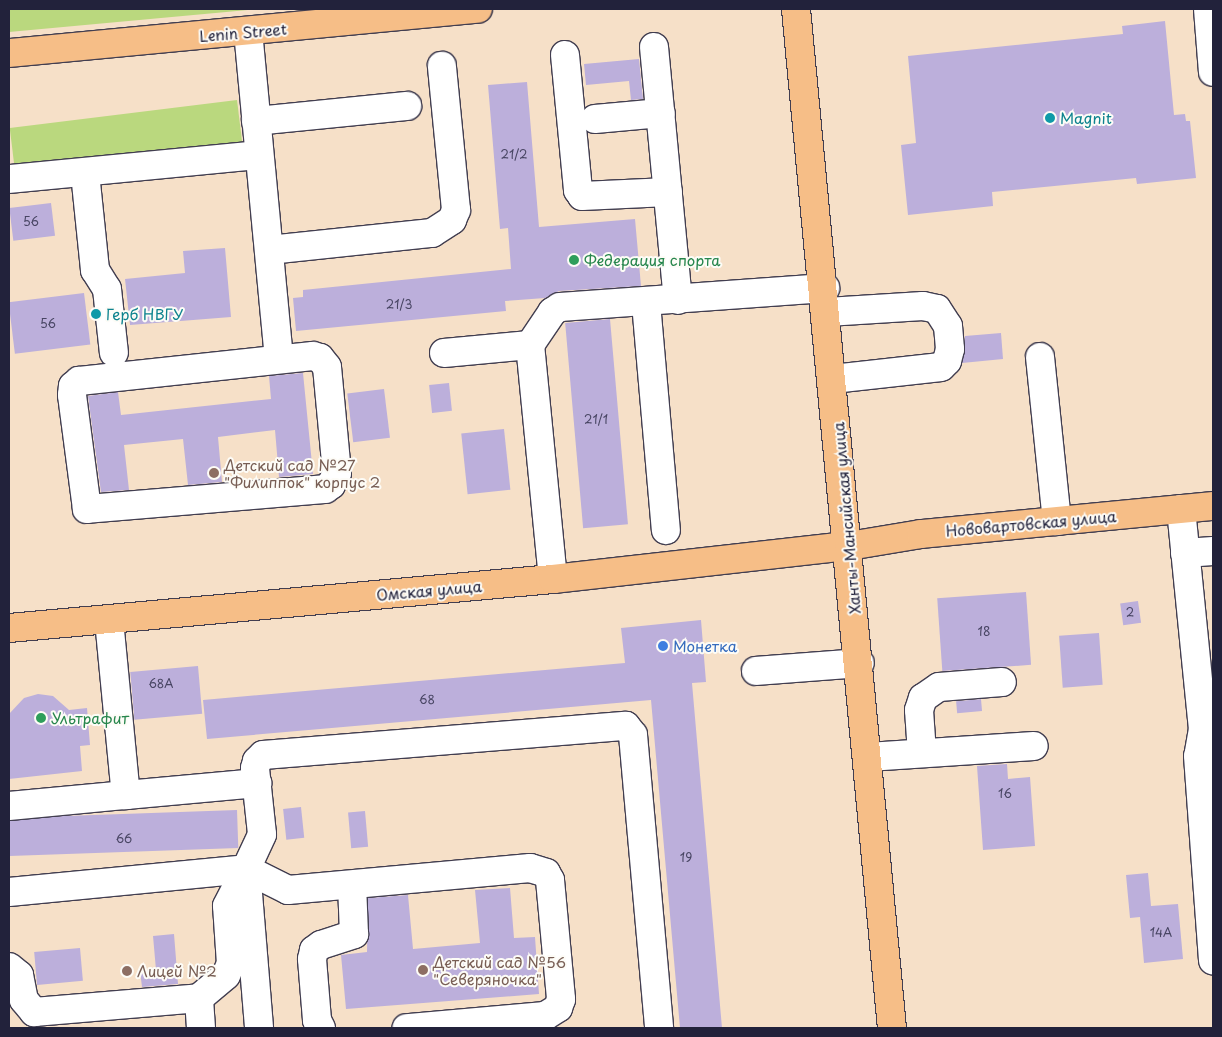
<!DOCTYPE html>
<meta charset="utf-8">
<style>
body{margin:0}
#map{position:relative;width:1222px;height:1037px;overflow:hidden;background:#f6e0c8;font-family:"Playpen Sans",sans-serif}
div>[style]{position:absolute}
.green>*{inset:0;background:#bad87e;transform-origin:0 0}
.building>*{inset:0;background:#bcafdb;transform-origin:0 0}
.roads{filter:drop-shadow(1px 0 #423e50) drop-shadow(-1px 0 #423e50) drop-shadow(0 1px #423e50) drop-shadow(0 -1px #423e50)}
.minor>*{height:28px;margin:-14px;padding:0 14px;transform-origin:14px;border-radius:14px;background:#fff}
.major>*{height:28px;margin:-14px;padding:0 14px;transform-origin:14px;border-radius:14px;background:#f6be87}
.dots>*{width:14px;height:14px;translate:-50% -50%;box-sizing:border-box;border:2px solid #fdfcf7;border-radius:50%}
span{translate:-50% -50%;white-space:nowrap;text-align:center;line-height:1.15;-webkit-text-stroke:4px #fdfcf7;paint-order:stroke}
.number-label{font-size:12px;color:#484563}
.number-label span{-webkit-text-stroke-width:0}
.street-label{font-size:15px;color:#22223b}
.culture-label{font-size:15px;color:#0d838f}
.left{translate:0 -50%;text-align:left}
.leisure-label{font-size:15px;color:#27864d}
.education-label{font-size:15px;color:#785e54}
.shop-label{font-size:15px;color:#366cbe}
.frame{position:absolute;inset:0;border:10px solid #22223b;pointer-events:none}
</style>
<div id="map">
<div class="green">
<i style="clip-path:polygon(9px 9px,260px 9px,9px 32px)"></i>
<i style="left:237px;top:100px;width:49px;height:229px;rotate:83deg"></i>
</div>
<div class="building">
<i style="clip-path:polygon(1165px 21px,1174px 115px,1185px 114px,1186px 121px,1190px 121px,1196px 178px,1137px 184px,1136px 178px,992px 192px,993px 206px,908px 215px,901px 145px,916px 143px,908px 56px,1123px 34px,1122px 26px)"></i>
<i style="clip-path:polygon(639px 59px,643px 99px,631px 100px,629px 81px,586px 85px,584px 64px)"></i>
<i style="clip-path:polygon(527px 82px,539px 227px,635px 219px,641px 286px,559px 291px,545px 298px,505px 301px,506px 311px,296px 331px,293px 298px,303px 297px,303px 290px,511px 269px,508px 228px,500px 229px,488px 85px)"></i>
<i style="left:51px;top:203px;width:33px;height:42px;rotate:83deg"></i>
<i style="clip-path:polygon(225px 248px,231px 317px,130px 325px,125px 279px,185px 273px,183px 251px)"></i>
<i style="left:84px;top:293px;width:52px;height:76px;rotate:83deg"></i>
<i style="left:610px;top:319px;width:206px;height:45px;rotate:85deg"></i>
<i style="clip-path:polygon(1001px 333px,1003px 359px,962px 363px,965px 336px)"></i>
<i style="clip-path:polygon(303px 373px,313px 474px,279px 477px,275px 430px,218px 437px,222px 482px,188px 485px,183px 439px,124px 445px,129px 490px,101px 492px,88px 396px,118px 392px,121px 415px,271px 399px,269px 376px)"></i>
<i style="left:449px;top:383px;width:28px;height:20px;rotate:84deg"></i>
<i style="left:384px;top:389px;width:49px;height:37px;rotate:83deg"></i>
<i style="left:504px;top:429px;width:61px;height:43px;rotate:84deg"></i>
<i style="left:1026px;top:592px;width:73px;height:89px;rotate:86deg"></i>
<i style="left:1138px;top:601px;width:22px;height:18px;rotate:82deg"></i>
<i style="clip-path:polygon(701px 620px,706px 682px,692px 683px,722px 1028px,680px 1028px,651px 700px,207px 739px,203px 700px,625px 663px,621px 628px)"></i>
<i style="left:1099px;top:633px;width:52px;height:40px;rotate:86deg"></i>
<i style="left:198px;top:666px;width:48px;height:68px;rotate:85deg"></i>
<i style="clip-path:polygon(38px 694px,53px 696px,69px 710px,87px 708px,90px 745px,80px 746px,82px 771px,9px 779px,9px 714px,24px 698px)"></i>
<i style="left:981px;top:699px;width:12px;height:25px;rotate:85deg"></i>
<i style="clip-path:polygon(1007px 764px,1008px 779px,1030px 777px,1035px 846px,983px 850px,977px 766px)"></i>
<i style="left:301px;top:807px;width:31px;height:18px;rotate:84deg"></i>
<i style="left:237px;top:810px;width:38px;height:229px;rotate:88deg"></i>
<i style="left:365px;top:811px;width:36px;height:17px;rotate:85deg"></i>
<i style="clip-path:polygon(1148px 873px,1151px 906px,1178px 904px,1183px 959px,1144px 963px,1140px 917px,1130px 918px,1126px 875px)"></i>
<i style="clip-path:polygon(510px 888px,514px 938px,535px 937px,539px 994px,346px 1009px,341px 955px,367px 952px,368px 898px,408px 895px,413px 949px,480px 943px,475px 890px)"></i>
<i style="clip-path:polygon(174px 934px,178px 984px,142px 987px,140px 971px,156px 970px,153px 936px)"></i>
<i style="left:80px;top:948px;width:33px;height:46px;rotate:85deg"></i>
</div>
<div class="roads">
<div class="minor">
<i style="left:1208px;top:9px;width:63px;rotate:85.5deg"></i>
<i style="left:248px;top:31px;width:329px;rotate:84.6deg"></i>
<i style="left:654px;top:47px;width:254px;rotate:84.6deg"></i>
<i style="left:565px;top:55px;width:136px;rotate:84.5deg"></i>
<i style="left:578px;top:190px;width:7px;rotate:56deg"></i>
<i style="left:582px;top:196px;width:86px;rotate:-2.7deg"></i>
<i style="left:595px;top:119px;width:66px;rotate:-5.2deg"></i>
<i style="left:256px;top:121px;width:152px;rotate:-5.7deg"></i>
<i style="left:85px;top:173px;width:98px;rotate:84.1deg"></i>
<i style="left:95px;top:270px;width:22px;rotate:58deg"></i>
<i style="left:107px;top:289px;width:64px;rotate:83.8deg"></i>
<i style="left:9px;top:179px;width:251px;rotate:-5.5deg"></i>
<i style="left:269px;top:250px;width:164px;rotate:-6deg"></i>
<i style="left:432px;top:233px;width:24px;rotate:-33deg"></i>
<i style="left:452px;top:220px;width:11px;rotate:-68deg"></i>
<i style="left:456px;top:210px;width:145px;rotate:-95.6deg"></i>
<i style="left:646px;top:303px;width:228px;rotate:85deg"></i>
<i style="left:827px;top:312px;width:96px;rotate:-3.6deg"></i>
<i style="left:923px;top:306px;width:14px;rotate:12deg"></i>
<i style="left:937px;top:309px;width:20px;rotate:57deg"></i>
<i style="left:948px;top:326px;width:23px;rotate:85deg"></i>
<i style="left:950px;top:349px;width:12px;rotate:104deg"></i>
<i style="left:947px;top:361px;width:8px;rotate:135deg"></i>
<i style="left:941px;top:367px;width:109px;rotate:173.7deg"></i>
<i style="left:444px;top:353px;width:86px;rotate:-5.3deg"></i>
<i style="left:313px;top:356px;width:7px;rotate:16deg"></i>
<i style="left:320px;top:358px;width:11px;rotate:52deg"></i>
<i style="left:327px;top:367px;width:106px;rotate:84.6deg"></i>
<i style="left:337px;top:473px;width:13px;rotate:117deg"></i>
<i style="left:331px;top:485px;width:7px;rotate:146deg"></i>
<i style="left:325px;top:489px;width:239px;rotate:175.2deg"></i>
<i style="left:87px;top:509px;width:115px;rotate:-97.5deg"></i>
<i style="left:72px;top:395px;width:9px;rotate:-84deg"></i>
<i style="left:73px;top:386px;width:8px;rotate:-40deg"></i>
<i style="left:79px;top:381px;width:235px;rotate:-6.1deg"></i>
<i style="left:1040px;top:357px;width:165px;rotate:84.1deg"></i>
<i style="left:1181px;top:509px;width:221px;rotate:84.3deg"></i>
<i style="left:1203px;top:729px;width:27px;rotate:100deg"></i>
<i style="left:1198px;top:756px;width:205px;rotate:85.8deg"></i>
<i style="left:1185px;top:553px;width:28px;rotate:-4deg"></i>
<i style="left:553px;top:579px;width:235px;rotate:-95.6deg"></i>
<i style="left:530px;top:345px;width:40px;rotate:-56deg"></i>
<i style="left:552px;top:312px;width:9px;rotate:-32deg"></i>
<i style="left:560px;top:307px;width:266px;rotate:-4.1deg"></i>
<i style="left:109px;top:620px;width:176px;rotate:84.5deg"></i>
<i style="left:126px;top:795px;width:132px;rotate:-5.2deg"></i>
<i style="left:756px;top:671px;width:104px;rotate:-4.4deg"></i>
<i style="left:922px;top:753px;width:43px;rotate:-94deg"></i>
<i style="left:919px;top:710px;width:13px;rotate:-72deg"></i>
<i style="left:923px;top:698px;width:19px;rotate:-35deg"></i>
<i style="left:939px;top:687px;width:63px;rotate:-4.5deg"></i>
<i style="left:868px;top:757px;width:166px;rotate:-3.8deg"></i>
<i style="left:9px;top:806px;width:118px;rotate:-5.4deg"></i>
<i style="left:246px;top:869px;width:47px;rotate:26.6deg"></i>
<i style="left:288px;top:890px;width:243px;rotate:-5.2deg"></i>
<i style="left:530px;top:868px;width:17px;rotate:17deg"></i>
<i style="left:546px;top:873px;width:8px;rotate:60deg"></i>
<i style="left:550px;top:880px;width:120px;rotate:84.7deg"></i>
<i style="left:561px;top:999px;width:9px;rotate:108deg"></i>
<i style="left:558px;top:1008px;width:15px;rotate:148deg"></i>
<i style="left:545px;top:1016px;width:139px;rotate:175deg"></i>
<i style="left:246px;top:869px;width:160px;rotate:85.3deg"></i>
<i style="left:9px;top:892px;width:238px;rotate:-5.5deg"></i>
<i style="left:246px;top:869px;width:38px;rotate:-65deg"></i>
<i style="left:262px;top:834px;width:66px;rotate:-96.1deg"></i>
<i style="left:255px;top:768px;width:7px;rotate:-74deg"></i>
<i style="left:257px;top:761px;width:8px;rotate:-45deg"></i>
<i style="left:263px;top:755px;width:364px;rotate:-4.6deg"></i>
<i style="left:626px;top:726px;width:11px;rotate:52deg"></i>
<i style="left:633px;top:735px;width:294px;rotate:84.9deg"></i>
<i style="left:9px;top:967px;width:13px;rotate:39deg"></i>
<i style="left:19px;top:975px;width:25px;rotate:79deg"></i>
<i style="left:24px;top:1000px;width:16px;rotate:50deg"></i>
<i style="left:34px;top:1012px;width:166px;rotate:-4.8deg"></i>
<i style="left:201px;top:1028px;width:30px;rotate:-94deg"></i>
<i style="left:199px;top:998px;width:35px;rotate:-40deg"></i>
<i style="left:226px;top:975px;width:12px;rotate:-66deg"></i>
<i style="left:231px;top:964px;width:58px;rotate:-93.9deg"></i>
<i style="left:227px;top:906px;width:42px;rotate:-62.8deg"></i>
<i style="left:321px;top:1028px;width:9px;rotate:-117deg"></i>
<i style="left:317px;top:1020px;width:61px;rotate:-94.7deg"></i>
<i style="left:312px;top:959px;width:9px;rotate:-77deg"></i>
<i style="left:314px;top:950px;width:9px;rotate:-36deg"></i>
<i style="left:321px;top:945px;width:35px;rotate:-18deg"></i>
<i style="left:354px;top:934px;width:49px;rotate:-92.3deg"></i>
</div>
<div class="major">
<i style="left:796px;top:9px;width:1024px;rotate:84.62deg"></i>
<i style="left:9px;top:53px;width:471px;rotate:-5.4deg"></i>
<i style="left:9px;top:628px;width:546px;rotate:-5.15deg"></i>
<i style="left:553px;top:579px;width:298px;rotate:-6.4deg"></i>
<i style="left:849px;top:546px;width:73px;rotate:-9.5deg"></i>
<i style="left:921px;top:534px;width:293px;rotate:-5.5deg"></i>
</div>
</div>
<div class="dots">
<i style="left:1050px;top:118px;background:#0f9aa8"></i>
<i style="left:574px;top:260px;background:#2e9e5b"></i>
<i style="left:96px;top:314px;background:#0f9aa8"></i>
<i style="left:214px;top:473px;background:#8d6e63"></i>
<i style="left:663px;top:646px;background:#3f7fe0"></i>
<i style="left:41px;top:718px;background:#2e9e5b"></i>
<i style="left:423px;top:970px;background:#8d6e63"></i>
<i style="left:127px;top:971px;background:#8d6e63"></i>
</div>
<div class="number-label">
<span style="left:514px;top:155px">21/2</span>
<span style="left:31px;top:222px">56</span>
<span style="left:399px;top:305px">21/3</span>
<span style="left:48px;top:324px">56</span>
<span style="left:596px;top:420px">21/1</span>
<span style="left:1130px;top:613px">2</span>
<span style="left:984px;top:632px">18</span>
<span style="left:161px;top:684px">68А</span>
<span style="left:427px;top:700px">68</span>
<span style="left:1005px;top:794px">16</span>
<span style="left:124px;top:839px">66</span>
<span style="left:686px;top:858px">19</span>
<span style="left:1161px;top:933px">14А</span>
</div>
<div class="street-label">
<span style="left:243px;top:32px;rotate:-5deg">Lenin Street</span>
<span style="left:846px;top:518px;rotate:-95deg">Ханты-Мансийская улица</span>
<span style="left:1031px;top:523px;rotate:-5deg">Нововартовская улица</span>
<span style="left:429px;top:590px;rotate:-5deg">Омская улица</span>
</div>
<div class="culture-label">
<span class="left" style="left:1060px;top:118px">Magnit</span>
<span class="left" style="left:106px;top:314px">Герб НВГУ</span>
</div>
<div class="leisure-label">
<span class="left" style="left:584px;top:260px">Федерация спорта</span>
<span class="left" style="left:51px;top:718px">Ультрафит</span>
</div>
<div class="education-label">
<span class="left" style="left:224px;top:473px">Детский сад №27<br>"Филиппок" корпус 2</span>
<span class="left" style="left:433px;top:970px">Детский сад №56<br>"Северяночка"</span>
<span class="left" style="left:137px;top:971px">Лицей №2</span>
</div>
<div class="shop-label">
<span class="left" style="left:673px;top:646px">Монетка</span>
</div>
<div class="frame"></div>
</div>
